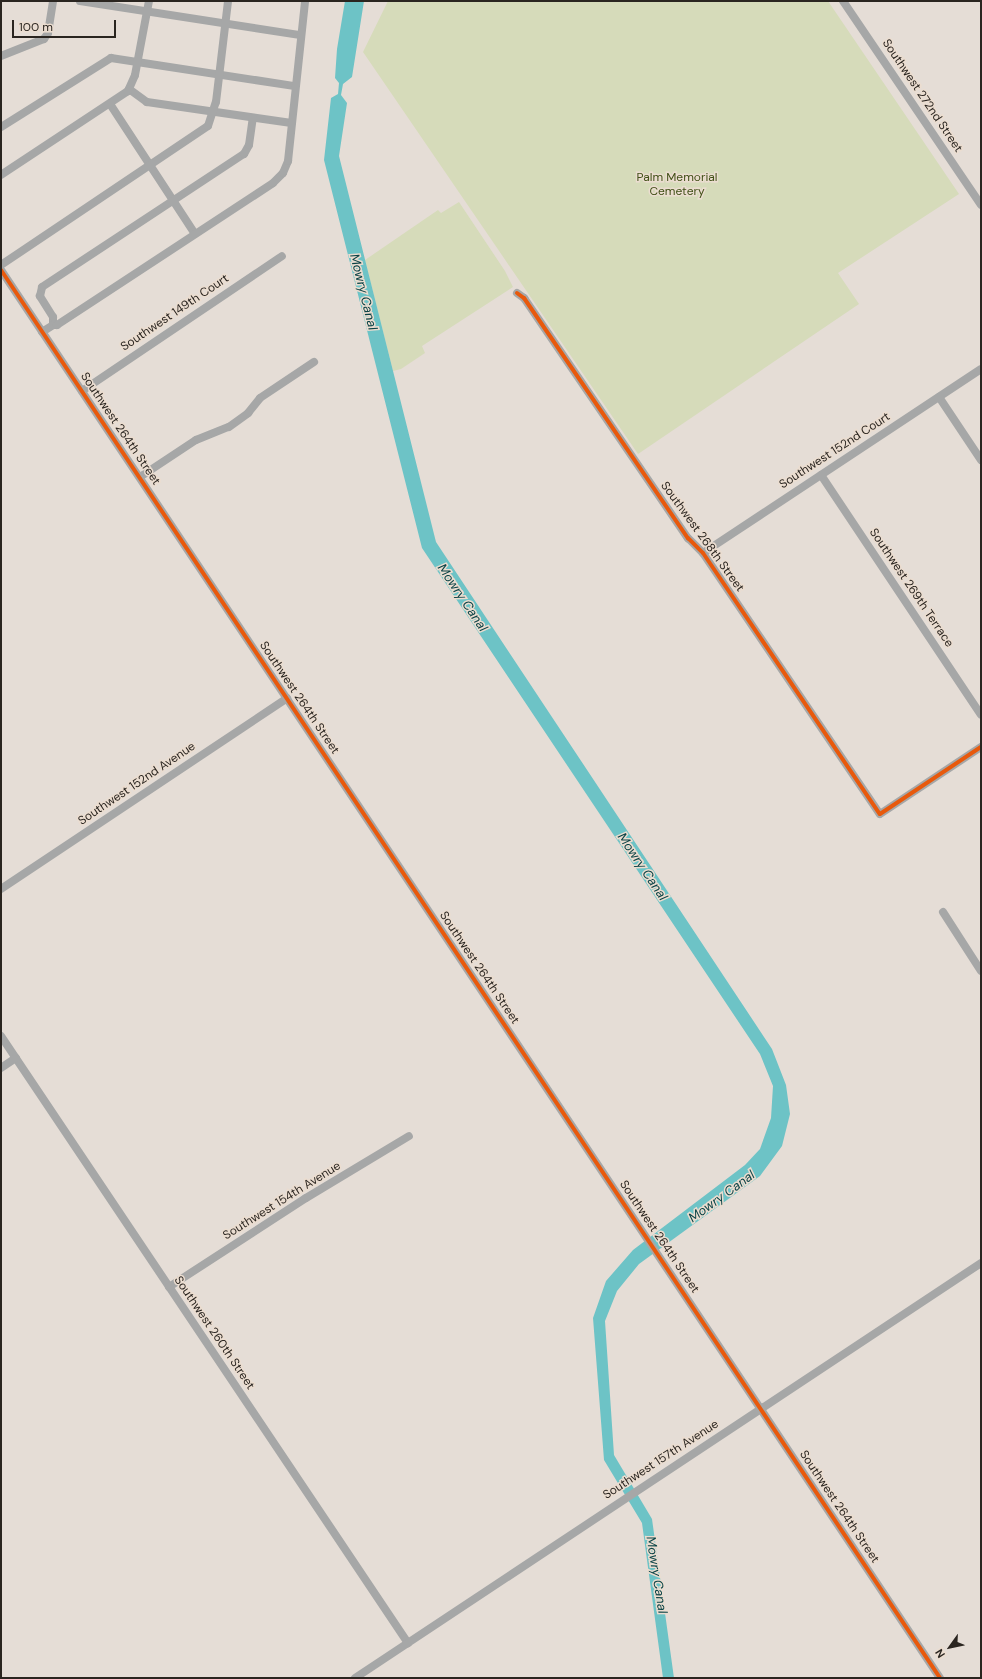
<!DOCTYPE html>
<style>
body{margin:0}
#map{position:relative;width:982px;height:1679px;overflow:hidden;background:#e5ddd6;font-family:"DM Sans",sans-serif}
div>[style]{position:absolute}
.green>*{inset:0;background:#d6dbba}
.water>*{inset:0;background:#6dc3c6}
.minor>*{height:8px;margin:-4px;padding:0 4px;transform-origin:4px;border-radius:4px;background:#a6a7a7}
.cycleway>*{height:4px;margin:-2px;padding:0 2px;transform-origin:2px;border-radius:2px;background:#e8590c}
span{translate:-50% -50%;white-space:nowrap;text-align:center;line-height:1.15;-webkit-text-stroke:3px #ebddd0;paint-order:stroke}
.street-label{font-size:12px;color:#2a2520}
.park-label{font-size:12px;color:#415017}
.water-label{font-size:13px;color:#0a4346;font-style:italic}
.frame{position:absolute;inset:0;border:2px solid #2a2520;pointer-events:none}
.north{position:absolute;left:930px;top:1627px;width:40px;height:40px;-webkit-text-stroke:3px #ebddd0;paint-order:stroke;rotate:237deg;font-size:11px;font-weight:700;line-height:16px;text-align:center;color:#2a2520}
.north::after{content:'';display:block;margin:auto;width:14px;height:18px;background:#2a2520;clip-path:polygon(50% 0,100% 100%,50% 72%,0 100%)}
.scale{position:absolute;left:12px;top:20px;width:104px;height:18px;box-sizing:border-box;border:2px solid #2a2520;border-top:0;padding-left:5px;font-size:12px;line-height:14px;white-space:nowrap;color:#2a2520;-webkit-text-stroke:3px #ebddd0;paint-order:stroke}
</style>
<div id="map">
<div class="green">
<i style="clip-path:polygon(388px 1px,828px 1px,959px 194px,838px 273px,859px 304px,638px 454px,363px 52px)"></i>
<i style="clip-path:polygon(459px 202px,505px 271px,513px 287px,422px 346px,425px 353px,401px 369px,393px 371px,365px 260px,438px 210px,441px 213px)"></i>
</div>
<div class="water">
<i style="clip-path:polygon(345px 1px,364px 1px,352px 77px,343px 84px,341px 95px,347px 103px,339px 156px,436px 542px,772px 1049px,786px 1085px,790px 1114px,782px 1146px,760px 1176px,639px 1264px,617px 1291px,605px 1321px,614px 1455px,652px 1519px,674px 1678px,663px 1678px,642px 1523px,604px 1460px,593px 1318px,606px 1281px,633px 1250px,745px 1165px,760px 1149px,771px 1118px,773px 1086px,760px 1054px,422px 548px,324px 160px,331px 98px,338px 94px,339px 83px,335px 78px,337px 49px)"></i>
</div>
<div class="minor">
<i style="left:80px;top:1px;width:223px;rotate:8.8deg"></i>
<i style="left:843px;top:1px;width:246px;rotate:55.9deg"></i>
<i style="left:1px;top:56px;width:46px;rotate:-21.6deg"></i>
<i style="left:44px;top:39px;width:7px;rotate:-56deg"></i>
<i style="left:48px;top:33px;width:32px;rotate:-81deg"></i>
<i style="left:129px;top:89px;width:22px;rotate:36deg"></i>
<i style="left:147px;top:102px;width:146px;rotate:8.3deg"></i>
<i style="left:110px;top:104px;width:155px;rotate:56.8deg"></i>
<i style="left:1px;top:127px;width:130px;rotate:-32.1deg"></i>
<i style="left:111px;top:58px;width:186px;rotate:8.7deg"></i>
<i style="left:1px;top:175px;width:152px;rotate:-33.5deg"></i>
<i style="left:128px;top:91px;width:17px;rotate:-66deg"></i>
<i style="left:135px;top:75px;width:75px;rotate:-79.3deg"></i>
<i style="left:1px;top:265px;width:249px;rotate:-33.9deg"></i>
<i style="left:208px;top:126px;width:25px;rotate:-72deg"></i>
<i style="left:216px;top:102px;width:102px;rotate:-83.2deg"></i>
<i style="left:1px;top:270px;width:1692px;rotate:56.3deg"></i>
<i style="left:517px;top:293px;width:9px;rotate:36deg"></i>
<i style="left:524px;top:298px;width:291px;rotate:55.7deg"></i>
<i style="left:688px;top:538px;width:21px;rotate:45deg"></i>
<i style="left:703px;top:553px;width:315px;rotate:55.9deg"></i>
<i style="left:880px;top:814px;width:121px;rotate:-33.6deg"></i>
<i style="left:53px;top:325px;width:8px;rotate:-90deg"></i>
<i style="left:53px;top:317px;width:25px;rotate:-122deg"></i>
<i style="left:40px;top:296px;width:9px;rotate:-77deg"></i>
<i style="left:42px;top:287px;width:242px;rotate:-33.4deg"></i>
<i style="left:244px;top:154px;width:10px;rotate:-61deg"></i>
<i style="left:249px;top:145px;width:27px;rotate:-82deg"></i>
<i style="left:42px;top:332px;width:13px;rotate:-32deg"></i>
<i style="left:53px;top:325px;width:4px"></i>
<i style="left:57px;top:325px;width:258px;rotate:-33.3deg"></i>
<i style="left:273px;top:183px;width:14px;rotate:-45deg"></i>
<i style="left:283px;top:173px;width:13px;rotate:-67deg"></i>
<i style="left:288px;top:161px;width:161px;rotate:-83.9deg"></i>
<i style="left:82px;top:391px;width:241px;rotate:-34deg"></i>
<i style="left:939px;top:397px;width:76px;rotate:56.3deg"></i>
<i style="left:821px;top:475px;width:288px;rotate:56.3deg"></i>
<i style="left:140px;top:477px;width:67px;rotate:-33.5deg"></i>
<i style="left:196px;top:440px;width:35px;rotate:-22deg"></i>
<i style="left:229px;top:427px;width:24px;rotate:-36deg"></i>
<i style="left:248px;top:413px;width:19px;rotate:-51deg"></i>
<i style="left:260px;top:398px;width:65px;rotate:-33.7deg"></i>
<i style="left:703px;top:553px;width:333px;rotate:-33.5deg"></i>
<i style="left:1px;top:889px;width:344px;rotate:-33.7deg"></i>
<i style="left:943px;top:912px;width:70px;rotate:57.2deg"></i>
<i style="left:1px;top:1036px;width:731px;rotate:56.16deg"></i>
<i style="left:1px;top:1068px;width:18px;rotate:-34deg"></i>
<i style="left:169px;top:1287px;width:163px;rotate:-33deg"></i>
<i style="left:306px;top:1198px;width:120px;rotate:-31deg"></i>
<i style="left:355px;top:1678px;width:751px;rotate:-33.54deg"></i>
</div>
<div class="cycleway">
<i style="left:1px;top:270px;width:1692px;rotate:56.3deg"></i>
<i style="left:517px;top:293px;width:9px;rotate:36deg"></i>
<i style="left:524px;top:298px;width:291px;rotate:55.7deg"></i>
<i style="left:688px;top:538px;width:21px;rotate:45deg"></i>
<i style="left:703px;top:553px;width:315px;rotate:55.9deg"></i>
<i style="left:880px;top:814px;width:121px;rotate:-33.6deg"></i>
</div>
<div class="street-label">
<span style="left:922px;top:96px;rotate:56deg">Southwest 272nd Street</span>
<span style="left:175px;top:313px;rotate:-34deg">Southwest 149th Court</span>
<span style="left:120px;top:429px;rotate:56deg">Southwest 264th Street</span>
<span style="left:835px;top:451px;rotate:-33deg">Southwest 152nd Court</span>
<span style="left:702px;top:537px;rotate:54deg">Southwest 268th Street</span>
<span style="left:911px;top:588px;rotate:56deg">Southwest 269th Terrace</span>
<span style="left:299px;top:698px;rotate:56deg">Southwest 264th Street</span>
<span style="left:137px;top:784px;rotate:-34deg">Southwest 152nd Avenue</span>
<span style="left:479px;top:968px;rotate:56deg">Southwest 264th Street</span>
<span style="left:282px;top:1201px;rotate:-32deg">Southwest 154th Avenue</span>
<span style="left:659px;top:1237px;rotate:56deg">Southwest 264th Street</span>
<span style="left:214px;top:1333px;rotate:56deg">Southwest 260th Street</span>
<span style="left:661px;top:1460px;rotate:-33deg">Southwest 157th Avenue</span>
<span style="left:839px;top:1507px;rotate:56deg">Southwest 264th Street</span>
</div>
<div class="park-label">
<span style="left:677px;top:185px">Palm Memorial<br>Cemetery</span>
</div>
<div class="water-label">
<span style="left:363px;top:292px;rotate:76deg">Mowry Canal</span>
<span style="left:462px;top:598px;rotate:56deg">Mowry Canal</span>
<span style="left:642px;top:867px;rotate:56deg">Mowry Canal</span>
<span style="left:722px;top:1197px;rotate:-36deg">Mowry Canal</span>
<span style="left:656px;top:1575px;rotate:81deg">Mowry Canal</span>
</div>
<div class="frame"></div>
<div class="north">N</div>
<div class="scale">100 m</div>
</div>
